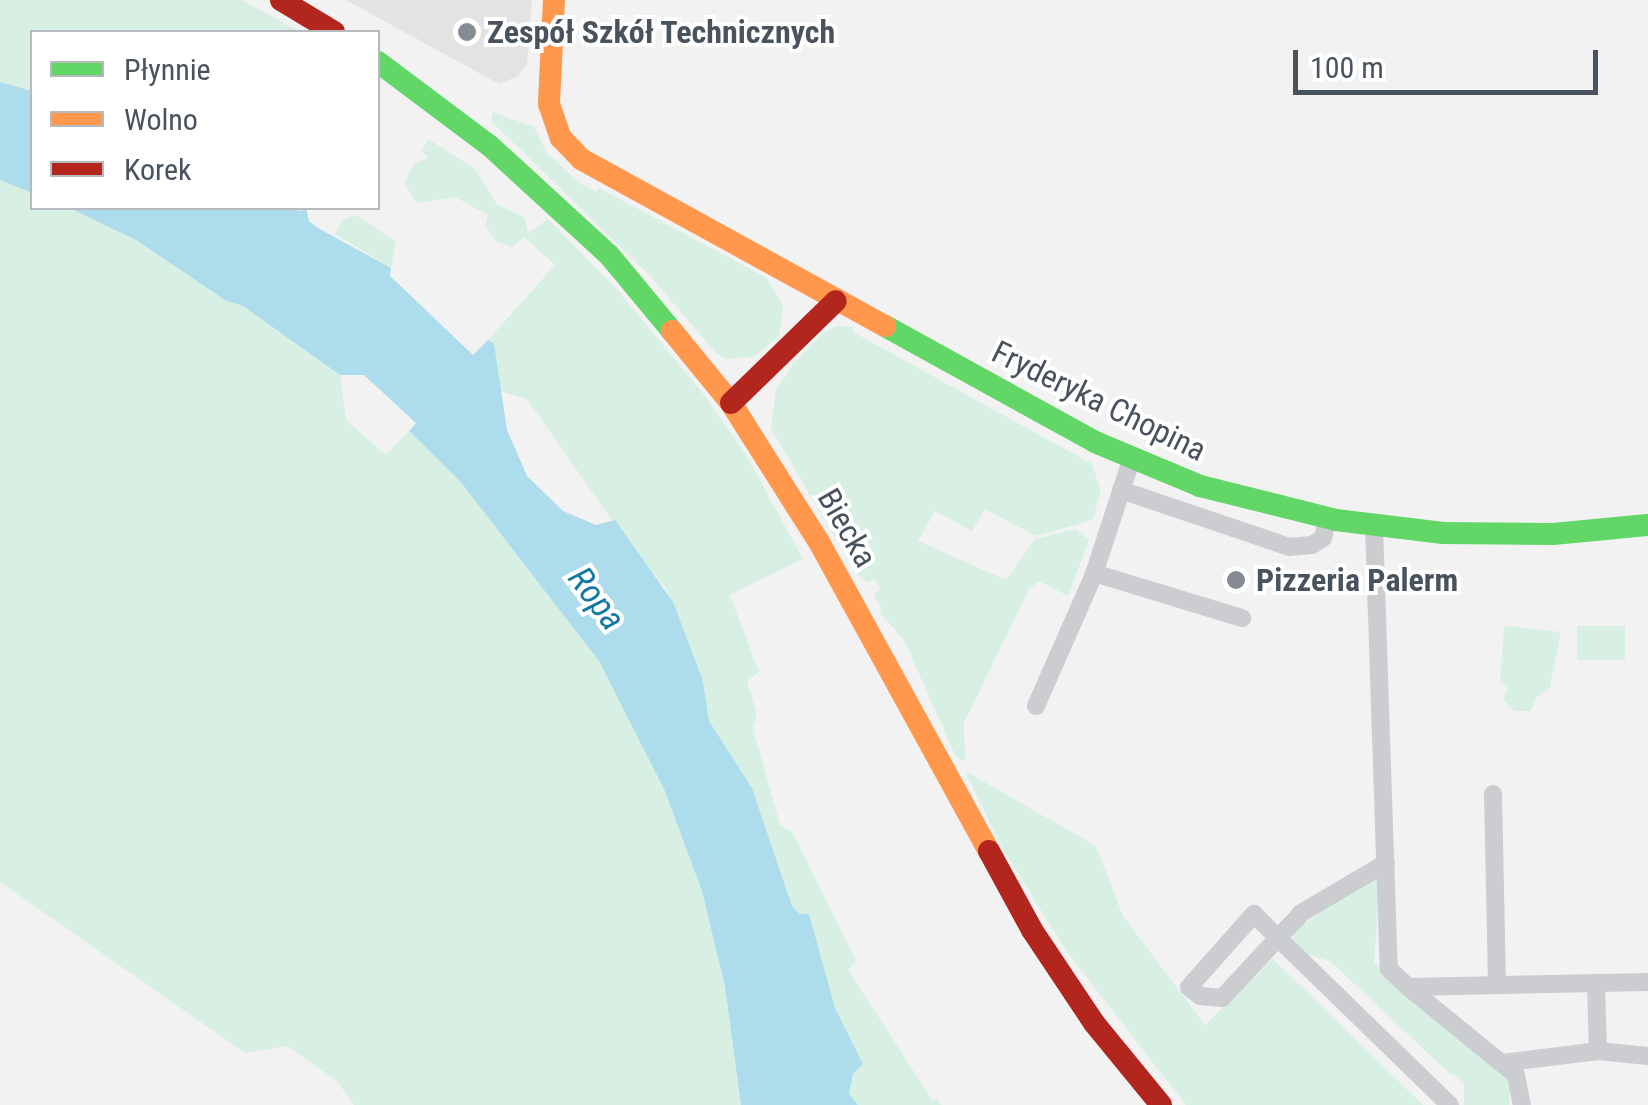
<!DOCTYPE html>
<meta charset="utf-8">
<style>
body{margin:0}
#map{position:relative;width:1648px;height:1105px;overflow:hidden;background:#f2f2f2;font-family:"Roboto Condensed",sans-serif}
div>[style]{position:absolute}
.education>*{inset:0;background:#e4e3e4}
.green>*{inset:0;background:#d7f0e3;transform-origin:0 0}
.water>*{inset:0;background:#addcec}
.street>*{height:18px;margin:-9px;padding:0 9px;transform-origin:9px;border-radius:9px;background:#cbcdd0}
.fast>*{height:22px;margin:-11px;padding:0 11px;transform-origin:11px;border-radius:11px;background:#63d668}
.slow>*{height:22px;margin:-11px;padding:0 11px;transform-origin:11px;border-radius:11px;background:#ff974d}
.jam>*{height:22px;margin:-11px;padding:0 11px;transform-origin:11px;border-radius:11px;background:#b3261e}
.dots>*{width:28px;height:28px;translate:-50% -50%;box-sizing:border-box;border:5px solid #fff;border-radius:50%}
span{translate:-50% -50%;white-space:nowrap;text-align:center;line-height:1.15;-webkit-text-stroke:8px #fff;paint-order:stroke}
.poi-label{font-size:32px;color:#49535e;font-weight:700}
.left{translate:0 -50%;text-align:left}
.street-label{font-size:32px;color:#49535e}
.water-label{font-size:35px;color:#107aa2;font-style:italic}
.legend{position:absolute;left:30px;top:30px;width:350px;height:180px;box-sizing:border-box;background:#fff;border:2px solid #b6babf;margin:0;padding:12px 18px;list-style:none;font-size:30px;color:#49535e}
.legend li{display:flex;align-items:center;gap:20px;height:50px}
.legend b{width:50px;border:2px solid #b6babf}
.scale{position:absolute;left:1293px;top:50px;width:305px;height:45px;box-sizing:border-box;border:5px solid #49535e;border-top:0;padding-left:12px;font-size:30px;line-height:35px;white-space:nowrap;color:#49535e;-webkit-text-stroke:8px #fff;paint-order:stroke}
</style>
<div id="map">
<div class="education">
<i style="clip-path:polygon(346px 0,532px 0,527px 63px,518px 76px,499px 84px)"></i>
</div>
<div class="green">
<i style="clip-path:polygon(0 0,242px 0,301px 32px,32px 32px,32px 91px,0 82px)"></i>
<i style="clip-path:polygon(493px 112px,534px 127px,547px 153px,579px 182px,596px 192px,599px 188px,767px 278px,783px 306px,779px 336px,755px 356px,726px 359px,715px 352px,650px 276px,491px 121px)"></i>
<i style="clip-path:polygon(428px 139px,475px 169px,498px 205px,524px 217px,528px 233px,548px 219px,616px 288px,704px 395px,745px 453px,803px 559px,730px 595px,759px 672px,747px 681px,757px 715px,753px 728px,780px 825px,793px 833px,856px 961px,848px 970px,933px 1101px,937px 1099px,941px 1105px,858px 1105px,849px 1094px,853px 1074px,863px 1064px,835px 1008px,800px 914px,792px 906px,752px 788px,709px 721px,703px 681px,665px 587px,632px 549px,527px 399px,499px 391px,494px 345px,488px 340px,555px 265px,524px 237px,512px 247px,497px 242px,485px 226px,488px 215px,455px 197px,416px 203px,404px 182px,414px 164px,428px 158px,422px 151px)"></i>
<i style="clip-path:polygon(0 180px,32px 192px,32px 208px,69px 208px,136px 240px,225px 300px,243px 306px,340px 375px,346px 420px,386px 455px,409px 431px,460px 481px,558px 602px,602px 666px,664px 789px,702px 891px,725px 988px,741px 1105px,354px 1105px,337px 1081px,287px 1046px,245px 1053px,0 882px)"></i>
<i style="clip-path:polygon(355px 214px,396px 242px,391px 268px,335px 234px,342px 221px)"></i>
<i style="clip-path:polygon(837px 326px,853px 327px,853px 332px,1092px 464px,1101px 491px,1093px 520px,1036px 536px,985px 509px,972px 531px,935px 511px,918px 541px,1006px 580px,1035px 539px,1076px 529px,1089px 540px,1068px 596px,1039px 581px,1029px 589px,964px 723px,965px 761px,956px 757px,904px 640px,880px 613px,881px 605px,874px 597px,880px 587px,874px 579px,867px 582px,856px 573px,771px 429px,776px 390px,793px 364px,824px 332px)"></i>
<i style="clip-path:polygon(1504px 626px,1561px 632px,1550px 687px,1536px 698px,1531px 711px,1515px 711px,1503px 700px,1508px 687px,1500px 682px)"></i>
<i style="left:1625px;top:626px;width:34px;height:48px;rotate:90deg"></i>
<i style="clip-path:polygon(965px 771px,1096px 846px,1123px 916px,1205px 1025px,1273px 959px,1423px 1105px,1186px 1105px,1067px 952px,1001px 846px)"></i>
<i style="clip-path:polygon(1380px 879px,1374px 962px,1511px 1076px,1509px 1105px,1464px 1105px,1464px 1083px,1456px 1075px,1450px 1074px,1330px 961px,1304px 954px,1293px 943px,1294px 931px,1365px 880px)"></i>
</div>
<div class="water">
<i style="clip-path:polygon(0 82px,32px 91px,32px 193px,0 180px)"></i>
<i style="clip-path:polygon(69px 208px,288px 208px,302px 211px,306px 208px,309px 221px,318px 228px,391px 268px,390px 276px,473px 355px,488px 340px,494px 344px,507px 430px,527px 476px,563px 511px,596px 525px,615px 520px,673px 602px,703px 681px,709px 721px,752px 788px,792px 906px,800px 914px,809px 914px,835px 1008px,863px 1064px,853px 1074px,849px 1094px,858px 1105px,741px 1105px,725px 987px,702px 891px,664px 789px,599px 661px,460px 481px,409px 431px,416px 423px,364px 375px,340px 375px,243px 306px,225px 300px,136px 240px)"></i>
</div>
<div class="street">
<i style="left:1121px;top:490px;width:177px;rotate:18.7deg"></i>
<i style="left:1289px;top:547px;width:23px;rotate:-5deg"></i>
<i style="left:1312px;top:545px;width:13px;rotate:-32deg"></i>
<i style="left:1323px;top:538px;width:19px;rotate:-78deg"></i>
<i style="left:1374px;top:525px;width:444px;rotate:88.1deg"></i>
<i style="left:1389px;top:969px;width:26px;rotate:43deg"></i>
<i style="left:1408px;top:987px;width:240px;rotate:-1.2deg"></i>
<i style="left:1094px;top:573px;width:155px;rotate:16.9deg"></i>
<i style="left:1036px;top:706px;width:141px;rotate:-66.2deg"></i>
<i style="left:1093px;top:577px;width:125px;rotate:-71.9deg"></i>
<i style="left:1493px;top:794px;width:191px;rotate:88.8deg"></i>
<i style="left:1386px;top:863px;width:99px;rotate:149.5deg"></i>
<i style="left:1301px;top:913px;width:5px;rotate:127deg"></i>
<i style="left:1298px;top:917px;width:29px;rotate:134deg"></i>
<i style="left:1278px;top:938px;width:82px;rotate:133deg"></i>
<i style="left:1222px;top:998px;width:22px;rotate:-175deg"></i>
<i style="left:1200px;top:996px;width:14px;rotate:-141deg"></i>
<i style="left:1189px;top:987px;width:98px;rotate:-48.3deg"></i>
<i style="left:1254px;top:914px;width:34px;rotate:45deg"></i>
<i style="left:1278px;top:938px;width:240px;rotate:44.2deg"></i>
<i style="left:1408px;top:987px;width:139px;rotate:39.2deg"></i>
<i style="left:1516px;top:1075px;width:31px;rotate:79deg"></i>
<i style="left:1598px;top:1051px;width:50px;rotate:5.7deg"></i>
<i style="left:1502px;top:1063px;width:97px;rotate:-7.1deg"></i>
<i style="left:1598px;top:1051px;width:68px;rotate:-91.7deg"></i>
</div>
<div class="fast">
<i style="left:378px;top:62px;width:140px;rotate:36.9deg"></i>
<i style="left:490px;top:146px;width:161px;rotate:42.5deg"></i>
<i style="left:609px;top:255px;width:99px;rotate:50.3deg"></i>
<i style="left:885px;top:326px;width:240px;rotate:28.9deg"></i>
<i style="left:1095px;top:442px;width:114px;rotate:22.7deg"></i>
<i style="left:1200px;top:486px;width:140px;rotate:14deg"></i>
<i style="left:1336px;top:520px;width:108px;rotate:6.9deg"></i>
<i style="left:1443px;top:533px;width:110px;rotate:0.5deg"></i>
<i style="left:1553px;top:534px;width:95px;rotate:-5.4deg"></i>
</div>
<div class="slow">
<i style="left:554px;top:0;width:104px;rotate:92.8deg"></i>
<i style="left:549px;top:104px;width:36px;rotate:71deg"></i>
<i style="left:561px;top:138px;width:29px;rotate:46deg"></i>
<i style="left:581px;top:159px;width:347px;rotate:28.8deg"></i>
<i style="left:672px;top:331px;width:93px;rotate:50.7deg"></i>
<i style="left:731px;top:403px;width:165px;rotate:57.7deg"></i>
<i style="left:819px;top:542px;width:353px;rotate:61.2deg"></i>
</div>
<div class="jam">
<i style="left:281px;top:0;width:62px;rotate:31.1deg"></i>
<i style="left:731px;top:403px;width:146px;rotate:-44.2deg"></i>
<i style="left:989px;top:851px;width:90px;rotate:61.4deg"></i>
<i style="left:1032px;top:930px;width:112px;rotate:56.3deg"></i>
<i style="left:1094px;top:1023px;width:106px;rotate:50.7deg"></i>
</div>
<div class="dots">
<i style="left:467px;top:32px;background:#848b92"></i>
<i style="left:1236px;top:580px;background:#848b92"></i>
</div>
<div class="poi-label">
<span class="left" style="left:487px;top:32px">Zespół Szkół Technicznych</span>
<span class="left" style="left:1256px;top:580px">Pizzeria Palerm</span>
</div>
<div class="street-label">
<span style="left:1099px;top:401px;rotate:26deg">Fryderyka Chopina</span>
<span style="left:847px;top:528px;rotate:60deg">Biecka</span>
</div>
<div class="water-label">
<span style="left:596px;top:599px;rotate:53deg">Ropa</span>
</div>
<ul class="legend">
<li><b style="height:12px;background:#63d668"></b>Płynnie</li>
<li><b style="height:12px;background:#ff974d"></b>Wolno</li>
<li><b style="height:12px;background:#b3261e"></b>Korek</li>
</ul>
<div class="scale">100 m</div>
</div>
